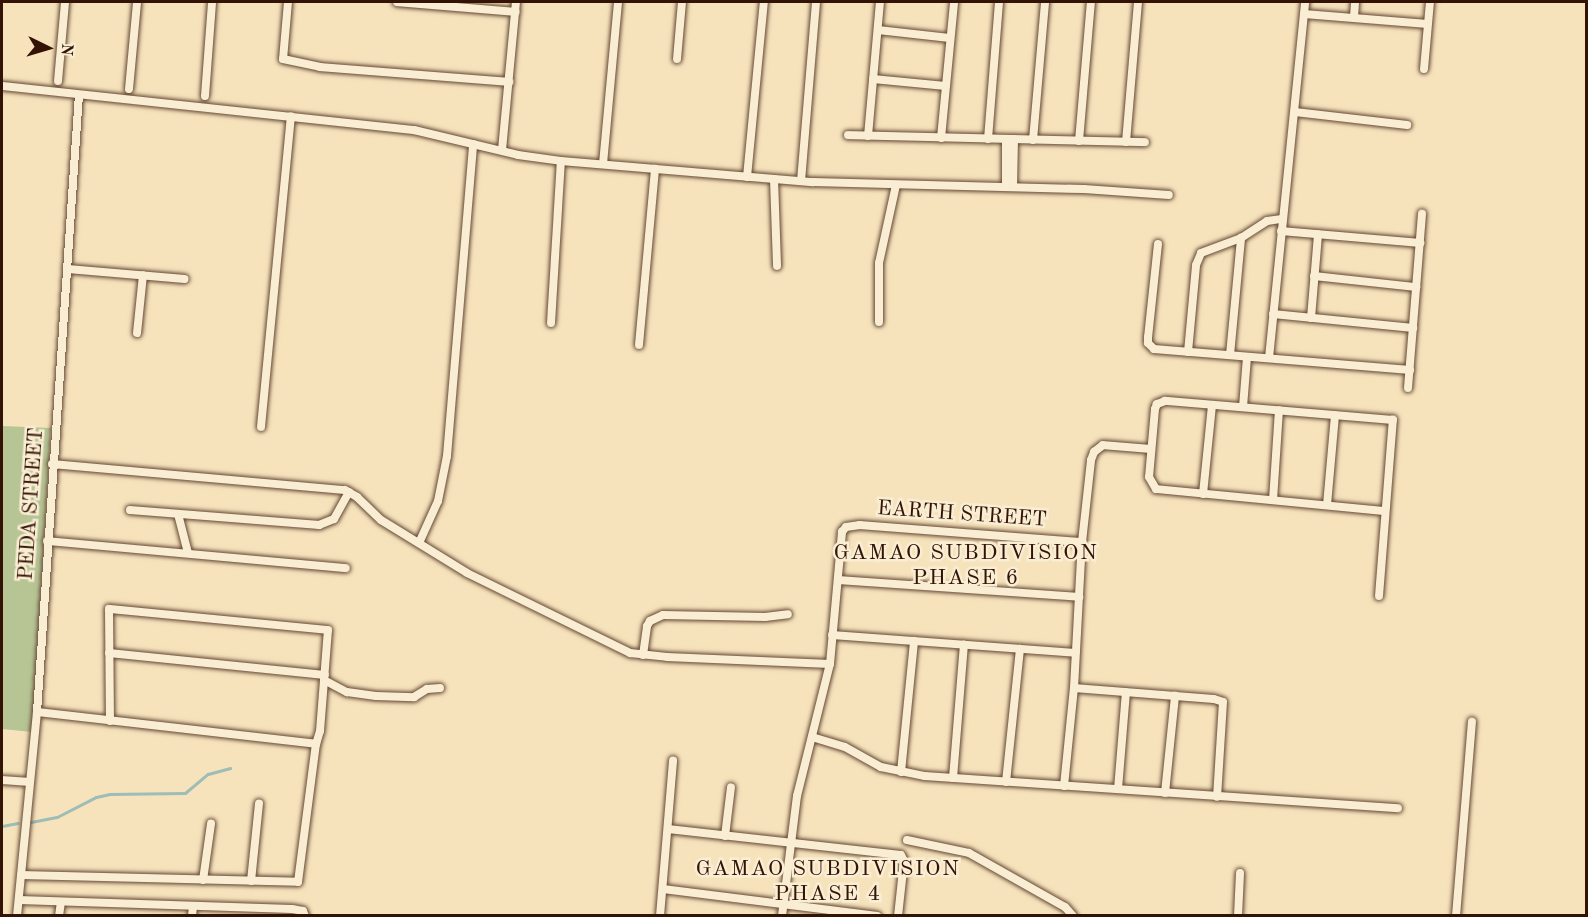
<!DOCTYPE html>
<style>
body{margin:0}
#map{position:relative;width:1588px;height:917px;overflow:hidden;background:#f6e3bc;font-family:"Old Standard TT",serif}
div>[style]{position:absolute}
.green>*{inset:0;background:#b7c595}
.stream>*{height:3px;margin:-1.5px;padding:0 1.5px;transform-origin:1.5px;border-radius:1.5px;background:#9ebdb7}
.roads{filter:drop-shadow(0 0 2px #644733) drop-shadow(0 0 2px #644733)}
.street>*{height:8px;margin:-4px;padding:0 4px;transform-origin:4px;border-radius:4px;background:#f9edd3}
span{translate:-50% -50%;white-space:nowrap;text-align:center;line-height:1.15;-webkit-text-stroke:5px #f9edd3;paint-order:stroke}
.street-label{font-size:21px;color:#331305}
.neighbourhood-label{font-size:22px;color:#331305;letter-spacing:1.5px}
.frame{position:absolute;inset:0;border:3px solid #331305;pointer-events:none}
.north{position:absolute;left:18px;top:18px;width:60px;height:60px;-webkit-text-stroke:4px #f9edd3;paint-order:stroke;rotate:95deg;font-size:16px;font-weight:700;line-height:24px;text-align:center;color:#331305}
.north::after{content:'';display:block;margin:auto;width:21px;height:27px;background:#331305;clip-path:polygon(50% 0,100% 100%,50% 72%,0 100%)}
</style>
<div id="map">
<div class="green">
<i style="clip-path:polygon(2px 426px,51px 428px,32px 732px,2px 729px)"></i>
</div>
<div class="stream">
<i style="left:31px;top:822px;width:26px;rotate:-11deg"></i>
<i style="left:57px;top:817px;width:44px;rotate:-27.1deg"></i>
<i style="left:96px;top:797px;width:14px;rotate:-12deg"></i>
<i style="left:110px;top:794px;width:75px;rotate:-0.8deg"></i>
<i style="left:185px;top:793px;width:30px;rotate:-40deg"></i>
<i style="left:208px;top:774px;width:23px;rotate:-15deg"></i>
<i style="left:2px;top:826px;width:16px;rotate:-11deg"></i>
</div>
<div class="roads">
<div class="street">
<i style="left:288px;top:2px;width:57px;rotate:95deg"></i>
<i style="left:283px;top:59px;width:38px;rotate:12deg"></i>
<i style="left:320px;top:67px;width:190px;rotate:4.5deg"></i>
<i style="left:397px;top:2px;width:119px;rotate:4.8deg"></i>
<i style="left:1304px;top:14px;width:124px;rotate:4.6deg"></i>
<i style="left:1354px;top:17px;width:15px;rotate:-86deg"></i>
<i style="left:878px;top:30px;width:72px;rotate:6.3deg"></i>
<i style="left:677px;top:59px;width:57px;rotate:-85deg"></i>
<i style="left:1424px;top:69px;width:67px;rotate:-84.9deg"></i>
<i style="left:873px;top:79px;width:73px;rotate:5.5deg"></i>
<i style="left:58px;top:81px;width:79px;rotate:-84.9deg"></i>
<i style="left:2px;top:86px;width:414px;rotate:6.1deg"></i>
<i style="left:414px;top:130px;width:107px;rotate:13.5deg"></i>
<i style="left:518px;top:155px;width:43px;rotate:7.9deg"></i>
<i style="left:561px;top:161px;width:253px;rotate:4.8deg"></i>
<i style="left:813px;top:182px;width:271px;rotate:1.5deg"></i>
<i style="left:1084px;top:189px;width:85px;rotate:4deg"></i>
<i style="left:129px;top:89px;width:87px;rotate:-84.7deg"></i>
<i style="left:205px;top:96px;width:94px;rotate:-85.7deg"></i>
<i style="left:1295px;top:112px;width:113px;rotate:6.6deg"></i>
<i style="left:848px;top:135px;width:297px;rotate:1.4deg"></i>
<i style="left:868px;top:136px;width:135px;rotate:-84.9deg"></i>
<i style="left:941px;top:138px;width:137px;rotate:-84.5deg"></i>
<i style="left:988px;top:139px;width:137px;rotate:-85.4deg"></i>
<i style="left:1033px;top:140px;width:139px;rotate:-85deg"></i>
<i style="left:1079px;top:141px;width:140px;rotate:-85.1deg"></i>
<i style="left:1126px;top:142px;width:141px;rotate:-85.1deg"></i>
<i style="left:502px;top:150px;width:149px;rotate:-84.6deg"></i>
<i style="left:603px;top:164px;width:163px;rotate:-84.7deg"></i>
<i style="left:747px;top:177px;width:176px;rotate:-84.5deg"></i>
<i style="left:774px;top:179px;width:87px;rotate:88deg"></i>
<i style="left:801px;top:181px;width:180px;rotate:-85.2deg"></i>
<i style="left:1006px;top:186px;width:47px;rotate:-90deg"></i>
<i style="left:1013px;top:187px;width:48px;rotate:-88.8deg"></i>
<i style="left:1281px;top:231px;width:140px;rotate:4.9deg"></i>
<i style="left:1158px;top:244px;width:94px;rotate:96.1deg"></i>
<i style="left:1148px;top:337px;width:6px;rotate:90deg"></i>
<i style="left:1148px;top:343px;width:8px;rotate:45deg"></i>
<i style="left:1154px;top:349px;width:257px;rotate:4.7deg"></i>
<i style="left:68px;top:269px;width:117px;rotate:4.9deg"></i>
<i style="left:1314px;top:276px;width:103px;rotate:6.2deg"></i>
<i style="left:1273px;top:314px;width:141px;rotate:5.7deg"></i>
<i style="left:1311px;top:318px;width:84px;rotate:-85.2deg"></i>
<i style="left:879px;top:322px;width:59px;rotate:-90deg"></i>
<i style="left:879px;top:263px;width:80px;rotate:-77.7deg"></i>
<i style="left:551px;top:323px;width:162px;rotate:-86.5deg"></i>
<i style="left:137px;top:333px;width:58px;rotate:-84.1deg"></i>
<i style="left:639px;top:345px;width:177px;rotate:-84.8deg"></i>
<i style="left:1188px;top:352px;width:87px;rotate:-84.7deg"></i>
<i style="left:1196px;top:265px;width:13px;rotate:-67deg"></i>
<i style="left:1201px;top:253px;width:43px;rotate:-20.6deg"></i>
<i style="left:1241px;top:238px;width:31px;rotate:-33deg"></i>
<i style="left:1267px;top:221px;width:15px;rotate:-8deg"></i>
<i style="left:1230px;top:355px;width:118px;rotate:-84.6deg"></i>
<i style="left:1269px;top:358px;width:358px;rotate:-84.2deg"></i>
<i style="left:1408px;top:388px;width:175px;rotate:-85.4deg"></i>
<i style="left:1243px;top:407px;width:50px;rotate:-85.4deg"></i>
<i style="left:261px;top:427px;width:312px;rotate:-84.5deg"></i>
<i style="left:52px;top:464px;width:294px;rotate:5.1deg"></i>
<i style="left:345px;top:490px;width:14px;rotate:30deg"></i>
<i style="left:357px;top:497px;width:33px;rotate:44deg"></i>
<i style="left:381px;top:520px;width:101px;rotate:31.6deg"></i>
<i style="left:467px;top:573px;width:182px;rotate:26.1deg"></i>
<i style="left:630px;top:653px;width:37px;rotate:6deg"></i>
<i style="left:667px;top:657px;width:163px;rotate:2.5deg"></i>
<i style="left:1203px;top:494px;width:89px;rotate:-84.2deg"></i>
<i style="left:1273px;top:500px;width:90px;rotate:-86.2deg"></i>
<i style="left:1327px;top:505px;width:90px;rotate:-84.9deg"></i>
<i style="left:130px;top:510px;width:190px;rotate:4.5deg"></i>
<i style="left:319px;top:525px;width:16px;rotate:-22deg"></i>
<i style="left:334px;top:519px;width:31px;rotate:-61deg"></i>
<i style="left:178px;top:514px;width:40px;rotate:75.6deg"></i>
<i style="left:47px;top:541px;width:300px;rotate:5.2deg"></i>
<i style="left:419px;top:543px;width:46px;rotate:-65.7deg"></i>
<i style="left:438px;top:501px;width:46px;rotate:-78.7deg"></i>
<i style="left:447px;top:456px;width:313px;rotate:-85.2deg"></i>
<i style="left:838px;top:580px;width:242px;rotate:4deg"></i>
<i style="left:1379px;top:596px;width:177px;rotate:-85.5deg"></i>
<i style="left:1393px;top:420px;width:229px;rotate:-175.2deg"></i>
<i style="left:1165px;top:401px;width:9px;rotate:159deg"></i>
<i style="left:1157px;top:404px;width:5px;rotate:112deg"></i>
<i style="left:1155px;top:409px;width:68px;rotate:95deg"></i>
<i style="left:1149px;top:477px;width:14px;rotate:60deg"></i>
<i style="left:1156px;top:489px;width:230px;rotate:5.5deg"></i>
<i style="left:832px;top:635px;width:244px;rotate:4.2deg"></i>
<i style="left:109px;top:653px;width:217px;rotate:5.8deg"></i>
<i style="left:643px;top:655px;width:29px;rotate:-82deg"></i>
<i style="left:647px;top:626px;width:6px;rotate:-59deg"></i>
<i style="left:650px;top:621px;width:14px;rotate:-25deg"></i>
<i style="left:663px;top:615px;width:102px;rotate:1.1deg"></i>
<i style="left:765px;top:617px;width:23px;rotate:-7deg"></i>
<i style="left:324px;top:680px;width:26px;rotate:28deg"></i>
<i style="left:347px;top:692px;width:29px;rotate:8deg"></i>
<i style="left:376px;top:696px;width:38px;rotate:2deg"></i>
<i style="left:414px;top:697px;width:15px;rotate:-32deg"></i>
<i style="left:427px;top:689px;width:13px;rotate:-4deg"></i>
<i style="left:1074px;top:688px;width:140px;rotate:4.5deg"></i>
<i style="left:1214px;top:699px;width:9px;rotate:18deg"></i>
<i style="left:1223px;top:702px;width:95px;rotate:93.6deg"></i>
<i style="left:37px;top:712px;width:281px;rotate:6.5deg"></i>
<i style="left:812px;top:737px;width:34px;rotate:17deg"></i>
<i style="left:845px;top:747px;width:41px;rotate:29.1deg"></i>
<i style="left:881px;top:767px;width:45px;rotate:11.6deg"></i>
<i style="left:925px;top:776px;width:474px;rotate:3.9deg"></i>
<i style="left:901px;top:772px;width:132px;rotate:-84.3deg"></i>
<i style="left:953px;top:778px;width:134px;rotate:-85.3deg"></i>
<i style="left:2px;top:780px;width:28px;rotate:4deg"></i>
<i style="left:1006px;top:782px;width:134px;rotate:-84deg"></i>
<i style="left:1064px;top:786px;width:99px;rotate:-84.2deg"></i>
<i style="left:1074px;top:688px;width:146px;rotate:-86.9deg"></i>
<i style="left:1082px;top:542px;width:82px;rotate:-83.7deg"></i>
<i style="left:1091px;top:460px;width:9px;rotate:-69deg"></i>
<i style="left:1094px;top:452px;width:11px;rotate:-38deg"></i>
<i style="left:1103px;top:445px;width:47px;rotate:4.9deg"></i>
<i style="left:1118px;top:789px;width:97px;rotate:-85.3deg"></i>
<i style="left:1165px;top:793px;width:98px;rotate:-84.1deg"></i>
<i style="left:668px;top:829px;width:234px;rotate:6.4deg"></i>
<i style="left:901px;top:855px;width:7px;rotate:63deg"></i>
<i style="left:904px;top:861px;width:55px;rotate:96.2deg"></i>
<i style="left:725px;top:836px;width:49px;rotate:-83deg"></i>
<i style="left:907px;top:840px;width:63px;rotate:11.8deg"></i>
<i style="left:969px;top:853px;width:110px;rotate:29.4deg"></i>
<i style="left:1065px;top:907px;width:12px;rotate:48deg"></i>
<i style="left:21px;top:875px;width:277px;rotate:1.4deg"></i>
<i style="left:298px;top:882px;width:139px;rotate:-82.6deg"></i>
<i style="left:316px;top:744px;width:14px;rotate:-73deg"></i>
<i style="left:320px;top:731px;width:101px;rotate:-85.5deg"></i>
<i style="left:328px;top:630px;width:220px;rotate:-174.5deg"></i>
<i style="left:109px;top:609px;width:112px;rotate:89.5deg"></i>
<i style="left:203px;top:880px;width:57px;rotate:-81.9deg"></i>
<i style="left:251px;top:881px;width:78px;rotate:-84.1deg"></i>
<i style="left:663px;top:889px;width:216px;rotate:7.2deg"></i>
<i style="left:19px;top:900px;width:273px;rotate:1.9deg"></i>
<i style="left:292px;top:909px;width:11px;rotate:10deg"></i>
<i style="left:303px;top:911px;width:5px;rotate:68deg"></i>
<i style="left:17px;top:916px;width:205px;rotate:-84.4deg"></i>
<i style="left:37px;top:712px;width:618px;rotate:-86.11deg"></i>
<i style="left:59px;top:916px;width:14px;rotate:-82deg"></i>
<i style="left:192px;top:916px;width:10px;rotate:-84deg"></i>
<i style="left:660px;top:916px;width:156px;rotate:-85.2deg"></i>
<i style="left:782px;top:916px;width:121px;rotate:-82.9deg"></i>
<i style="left:797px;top:796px;width:136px;rotate:-76deg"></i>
<i style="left:830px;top:664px;width:133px;rotate:-84.8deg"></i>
<i style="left:842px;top:532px;width:6px;rotate:-51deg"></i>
<i style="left:846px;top:527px;width:14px;rotate:-8deg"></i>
<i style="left:860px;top:525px;width:223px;rotate:4.4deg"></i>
<i style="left:1238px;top:916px;width:43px;rotate:-87.3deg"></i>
<i style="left:1456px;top:916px;width:195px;rotate:-85.3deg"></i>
</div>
</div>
<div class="street-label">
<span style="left:32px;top:504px;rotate:-86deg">PEDA STREET</span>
<span style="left:962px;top:515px;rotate:4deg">EARTH STREET</span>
</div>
<div class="neighbourhood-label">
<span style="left:966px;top:566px">GAMAO SUBDIVISION<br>PHASE 6</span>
<span style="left:828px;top:882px">GAMAO SUBDIVISION<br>PHASE 4</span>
</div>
<div class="frame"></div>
<div class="north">N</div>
</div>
